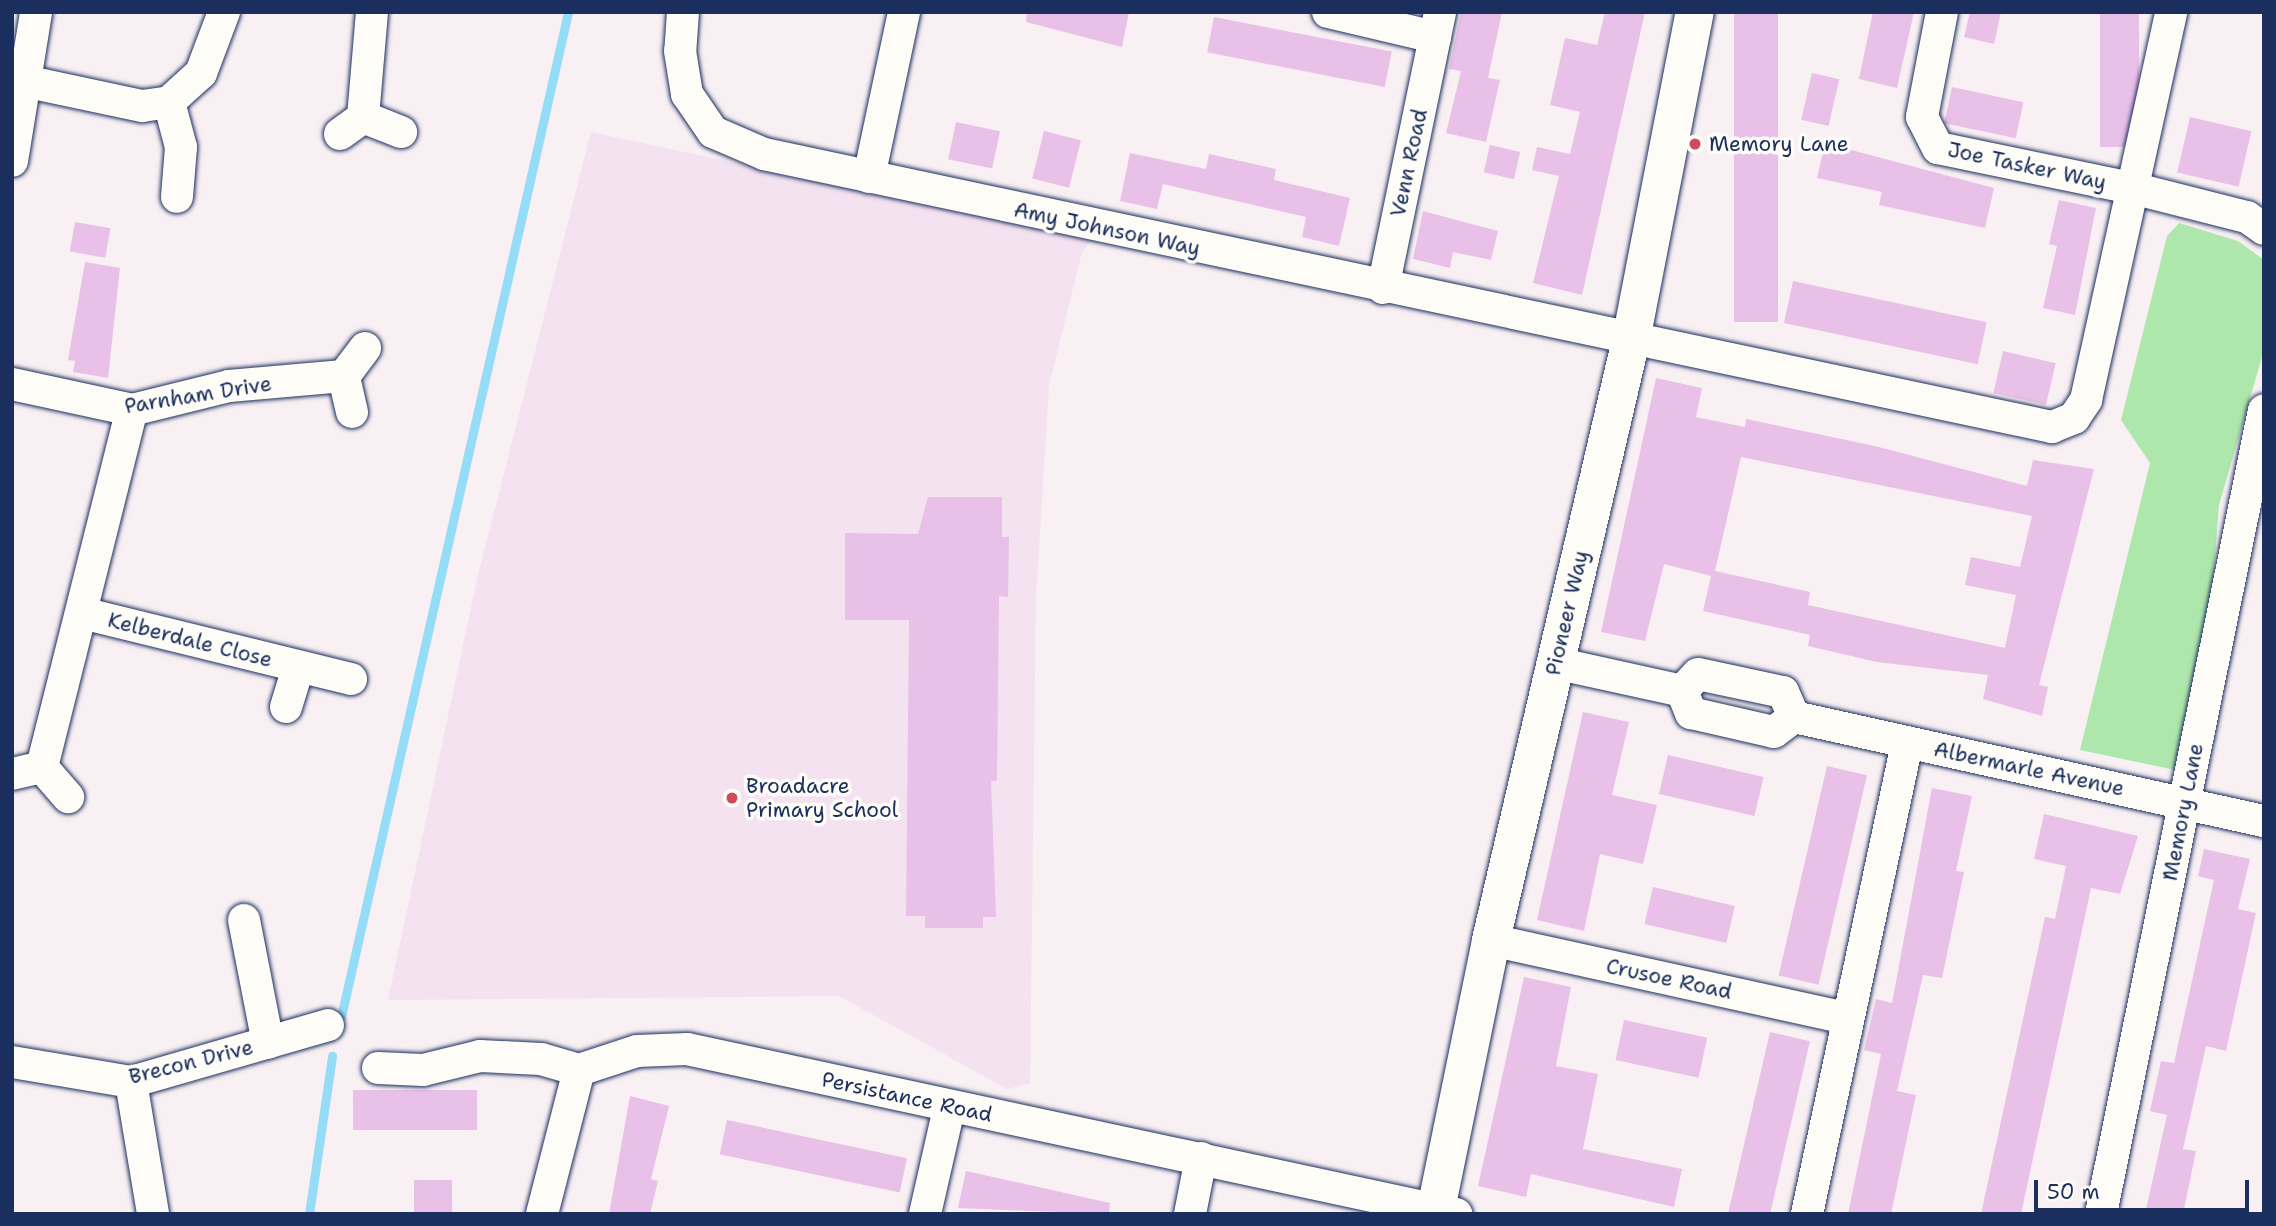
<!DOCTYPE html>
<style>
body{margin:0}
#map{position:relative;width:2276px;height:1226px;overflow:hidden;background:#f9f0f4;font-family:"Shantell Sans",sans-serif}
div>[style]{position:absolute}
.built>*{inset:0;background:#f4e2f0}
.green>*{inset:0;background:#aee7ac}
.stream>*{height:9px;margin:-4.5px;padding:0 4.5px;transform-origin:4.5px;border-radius:4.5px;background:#95dcf6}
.building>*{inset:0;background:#e9c0e7;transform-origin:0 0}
.roads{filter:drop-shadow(0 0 2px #1b2f5e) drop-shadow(0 0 2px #1b2f5e)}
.minor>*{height:32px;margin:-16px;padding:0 16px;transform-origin:16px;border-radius:16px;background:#fdfcf7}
.tertiary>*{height:38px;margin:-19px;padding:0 19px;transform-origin:19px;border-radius:19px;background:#fdfcf7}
.dots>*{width:19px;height:19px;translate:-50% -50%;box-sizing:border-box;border:4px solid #fdfcf7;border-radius:50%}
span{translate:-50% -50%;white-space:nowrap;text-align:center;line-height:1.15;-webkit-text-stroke:7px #fdfcf7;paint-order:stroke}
.poi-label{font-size:21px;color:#1b2f5e}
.left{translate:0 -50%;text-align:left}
.street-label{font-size:21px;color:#1b2f5e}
.frame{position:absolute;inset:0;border:14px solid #1b2f5e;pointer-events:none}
.scale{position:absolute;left:2034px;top:1180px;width:215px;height:32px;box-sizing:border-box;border:4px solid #1b2f5e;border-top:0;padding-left:9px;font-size:21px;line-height:24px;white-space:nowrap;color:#1b2f5e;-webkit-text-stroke:5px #fdfcf7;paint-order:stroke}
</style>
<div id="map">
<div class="built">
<i style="clip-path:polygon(591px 132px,1092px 239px,1082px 252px,1049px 386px,1036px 599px,1030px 1083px,1007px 1089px,839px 996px,388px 1000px,477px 579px)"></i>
</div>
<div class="green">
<i style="clip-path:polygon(2179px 223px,2238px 241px,2264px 260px,2264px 350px,2219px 505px,2212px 594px,2180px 771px,2080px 750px,2150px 463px,2121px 420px,2167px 236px)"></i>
</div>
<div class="stream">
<i style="left:341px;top:1017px;width:1030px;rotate:-77.27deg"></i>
<i style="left:309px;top:1214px;width:160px;rotate:-81.7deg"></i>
</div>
<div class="building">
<i style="clip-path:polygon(1027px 12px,1129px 12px,1122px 47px,1026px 22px)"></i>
<i style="clip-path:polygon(1461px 12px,1502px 12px,1488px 78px,1500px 80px,1486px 142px,1446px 133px,1461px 71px,1449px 69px)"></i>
<i style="clip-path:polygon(1605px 12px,1645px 12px,1582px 295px,1533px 283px,1559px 176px,1532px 170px,1537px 147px,1570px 154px,1580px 112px,1550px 105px,1565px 38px,1597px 45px)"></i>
<i style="left:1734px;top:12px;width:44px;height:310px"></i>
<i style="clip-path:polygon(1873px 12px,1914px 12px,1897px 88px,1859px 79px)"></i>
<i style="clip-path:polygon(1970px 12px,2001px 12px,1994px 44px,1964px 37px)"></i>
<i style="left:2100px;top:12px;width:39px;height:135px"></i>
<i style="left:1214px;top:17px;width:181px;height:36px;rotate:11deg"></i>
<i style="left:1812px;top:73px;width:28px;height:48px;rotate:13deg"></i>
<i style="left:1952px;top:87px;width:73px;height:37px;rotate:12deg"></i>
<i style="left:2190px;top:117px;width:63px;height:57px;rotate:13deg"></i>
<i style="left:956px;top:122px;width:45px;height:38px;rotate:12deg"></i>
<i style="left:1044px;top:131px;width:38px;height:49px;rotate:14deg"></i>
<i style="clip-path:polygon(1825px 143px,1994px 188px,1985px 228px,1879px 205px,1882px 192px,1817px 178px)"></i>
<i style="left:1490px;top:145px;width:31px;height:28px;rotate:13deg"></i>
<i style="clip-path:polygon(1130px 153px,1206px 169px,1209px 154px,1276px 169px,1274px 180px,1350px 198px,1339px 246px,1302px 237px,1306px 217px,1163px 184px,1157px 209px,1120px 201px)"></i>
<i style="clip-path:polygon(2059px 200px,2096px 208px,2075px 315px,2043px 308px,2057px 246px,2049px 244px)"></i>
<i style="clip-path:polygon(1423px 211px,1498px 231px,1491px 260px,1453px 252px,1450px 268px,1413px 259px)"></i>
<i style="left:75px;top:222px;width:36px;height:30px;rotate:10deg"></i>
<i style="clip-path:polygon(85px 262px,120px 268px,108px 378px,73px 372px,75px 361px,68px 360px)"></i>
<i style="left:1793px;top:281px;width:198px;height:43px;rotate:12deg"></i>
<i style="left:2003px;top:351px;width:54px;height:43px;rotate:13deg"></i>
<i style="clip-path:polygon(evenodd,1656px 378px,1702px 388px,1696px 417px,1745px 427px,1746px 419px,1875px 446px,2027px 486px,2033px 460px,2094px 469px,2039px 685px,2048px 687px,2042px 716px,1983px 699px,1988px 675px,1877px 662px,1808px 646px,1810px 635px,1703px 611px,1711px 576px,1664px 564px,1645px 641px,1601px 632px,1656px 378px,1741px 457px,2032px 516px,2020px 567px,1971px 557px,1965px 585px,2016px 595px,2005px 648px,1808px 605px,1810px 592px,1715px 571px,1741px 457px)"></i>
<i style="clip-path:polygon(928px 497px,1002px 497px,1002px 537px,1009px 537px,1008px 597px,999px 596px,997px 781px,991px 781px,996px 917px,983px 917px,983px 928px,925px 928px,925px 916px,906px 916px,909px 620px,845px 620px,845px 533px,918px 534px)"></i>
<i style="clip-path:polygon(1583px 712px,1629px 722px,1612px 795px,1657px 805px,1643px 864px,1600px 854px,1584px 931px,1537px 920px)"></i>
<i style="left:1668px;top:755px;width:98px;height:40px;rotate:13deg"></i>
<i style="left:1827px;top:766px;width:41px;height:215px;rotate:13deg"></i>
<i style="clip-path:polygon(1932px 788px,1972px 796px,1956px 871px,1964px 872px,1942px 978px,1923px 975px,1897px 1091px,1916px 1095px,1891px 1214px,1848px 1214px,1881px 1054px,1864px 1050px,1876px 999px,1892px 1003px)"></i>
<i style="clip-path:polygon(2044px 814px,2138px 836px,2120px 894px,2091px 888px,2021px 1214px,1981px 1214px,2045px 917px,2055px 919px,2066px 866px,2034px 859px)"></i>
<i style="clip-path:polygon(2204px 849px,2250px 859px,2238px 909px,2256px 913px,2226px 1051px,2206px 1046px,2183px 1149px,2196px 1151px,2183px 1214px,2145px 1214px,2167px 1115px,2150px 1111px,2161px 1061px,2174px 1063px,2214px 880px,2198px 876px)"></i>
<i style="left:1653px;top:887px;width:84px;height:38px;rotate:13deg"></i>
<i style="clip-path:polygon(1524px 977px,1571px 987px,1556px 1066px,1598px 1074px,1583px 1149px,1682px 1169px,1674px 1207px,1531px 1174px,1526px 1197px,1478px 1186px)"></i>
<i style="left:1624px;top:1020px;width:85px;height:41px;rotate:12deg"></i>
<i style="left:1770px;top:1032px;width:41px;height:187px;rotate:13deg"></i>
<i style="left:477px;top:1090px;width:40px;height:124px;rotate:90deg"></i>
<i style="clip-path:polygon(630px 1096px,669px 1106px,651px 1179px,658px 1181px,650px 1214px,609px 1214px)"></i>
<i style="left:727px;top:1120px;width:184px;height:35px;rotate:12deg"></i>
<i style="clip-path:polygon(966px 1171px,1110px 1203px,1109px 1214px,958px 1208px)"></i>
<i style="left:414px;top:1180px;width:38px;height:34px"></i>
</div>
<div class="roads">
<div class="minor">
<i style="left:683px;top:12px;width:39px;rotate:94deg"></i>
<i style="left:680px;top:51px;width:44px;rotate:80.8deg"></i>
<i style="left:687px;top:94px;width:46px;rotate:55.6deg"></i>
<i style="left:713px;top:132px;width:56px;rotate:23.3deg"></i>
<i style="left:764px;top:154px;width:1317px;rotate:11.97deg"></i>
<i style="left:2052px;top:427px;width:24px;rotate:-22deg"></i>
<i style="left:2074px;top:418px;width:22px;rotate:-56deg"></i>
<i style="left:2086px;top:400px;width:397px;rotate:-77.6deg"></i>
<i style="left:1328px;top:12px;width:110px;rotate:13.2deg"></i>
<i style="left:1942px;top:12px;width:107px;rotate:100.8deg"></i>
<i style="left:1922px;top:117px;width:35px;rotate:63deg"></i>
<i style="left:1938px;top:148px;width:198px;rotate:11.7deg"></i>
<i style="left:2132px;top:188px;width:119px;rotate:14.2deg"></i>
<i style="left:2247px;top:217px;width:21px;rotate:35deg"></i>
<i style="left:24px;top:81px;width:121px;rotate:12deg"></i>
<i style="left:142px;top:106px;width:27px;rotate:-8deg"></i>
<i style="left:169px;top:102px;width:43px;rotate:-42.2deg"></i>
<i style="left:201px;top:73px;width:65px;rotate:-69.3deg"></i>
<i style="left:169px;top:102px;width:47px;rotate:75.1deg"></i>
<i style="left:181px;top:147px;width:50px;rotate:94.6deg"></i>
<i style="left:363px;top:117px;width:105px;rotate:-85.1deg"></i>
<i style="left:340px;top:134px;width:29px;rotate:-36deg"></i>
<i style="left:363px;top:117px;width:41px;rotate:21.5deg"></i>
<i style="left:12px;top:161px;width:151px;rotate:-80.8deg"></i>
<i style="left:869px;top:177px;width:169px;rotate:-78deg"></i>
<i style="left:1383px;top:288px;width:282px;rotate:-78.3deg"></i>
<i style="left:12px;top:384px;width:123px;rotate:12.2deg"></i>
<i style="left:132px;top:410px;width:100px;rotate:-13.9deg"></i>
<i style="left:229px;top:386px;width:115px;rotate:-5deg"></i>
<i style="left:352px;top:412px;width:37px;rotate:-103deg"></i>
<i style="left:344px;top:376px;width:35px;rotate:-53deg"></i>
<i style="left:82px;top:613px;width:277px;rotate:13.8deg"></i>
<i style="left:1555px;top:663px;width:130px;rotate:12.4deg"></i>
<i style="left:1682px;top:691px;width:24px;rotate:68deg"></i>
<i style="left:1691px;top:713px;width:85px;rotate:12.9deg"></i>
<i style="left:1774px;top:732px;width:25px;rotate:-37deg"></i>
<i style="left:1794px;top:717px;width:481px;rotate:12.5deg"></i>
<i style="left:1682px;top:691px;width:23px;rotate:-47deg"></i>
<i style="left:1698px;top:674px;width:87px;rotate:12deg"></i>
<i style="left:1783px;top:692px;width:27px;rotate:66deg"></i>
<i style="left:286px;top:707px;width:41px;rotate:-72.9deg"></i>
<i style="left:42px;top:767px;width:368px;rotate:-75.9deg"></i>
<i style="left:12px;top:774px;width:31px;rotate:-13deg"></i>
<i style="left:42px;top:767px;width:40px;rotate:49deg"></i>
<i style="left:244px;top:920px;width:125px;rotate:79deg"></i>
<i style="left:1491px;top:940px;width:363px;rotate:12.4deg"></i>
<i style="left:12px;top:1062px;width:121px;rotate:9.5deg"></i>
<i style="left:131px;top:1082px;width:205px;rotate:-16.1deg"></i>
<i style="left:378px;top:1068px;width:45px;rotate:2.5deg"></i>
<i style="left:423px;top:1070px;width:59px;rotate:-13.8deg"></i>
<i style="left:480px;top:1056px;width:61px;rotate:2.8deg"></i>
<i style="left:541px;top:1059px;width:40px;rotate:16deg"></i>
<i style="left:579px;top:1070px;width:61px;rotate:-18.1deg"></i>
<i style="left:637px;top:1051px;width:50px;rotate:-2.3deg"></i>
<i style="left:687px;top:1049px;width:787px;rotate:12.11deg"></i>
<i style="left:131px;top:1082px;width:134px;rotate:80.5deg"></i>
<i style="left:542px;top:1214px;width:149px;rotate:-75.6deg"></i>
<i style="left:925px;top:1214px;width:109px;rotate:-77.2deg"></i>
<i style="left:1190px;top:1214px;width:57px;rotate:-78.9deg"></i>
<i style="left:1807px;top:1214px;width:481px;rotate:-78deg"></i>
<i style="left:2101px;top:1214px;width:820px;rotate:-78.54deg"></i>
</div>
<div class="tertiary">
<i style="left:1435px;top:1214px;width:280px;rotate:-78.4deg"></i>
<i style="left:1491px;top:940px;width:616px;rotate:-76.87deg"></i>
<i style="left:1631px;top:340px;width:334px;rotate:-79deg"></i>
</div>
</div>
<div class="dots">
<i style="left:1695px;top:144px;background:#d1495b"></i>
<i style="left:732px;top:798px;background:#d1495b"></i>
</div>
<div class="poi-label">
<span class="left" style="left:1709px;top:144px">Memory Lane</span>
<span class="left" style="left:746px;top:798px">Broadacre<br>Primary School</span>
</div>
<div class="street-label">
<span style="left:1409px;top:163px;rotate:-78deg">Venn Road</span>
<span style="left:2027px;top:166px;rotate:12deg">Joe Tasker Way</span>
<span style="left:1107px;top:229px;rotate:12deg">Amy Johnson Way</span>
<span style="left:198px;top:395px;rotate:-9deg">Parnham Drive</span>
<span style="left:1567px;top:613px;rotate:-77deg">Pioneer Way</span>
<span style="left:190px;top:640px;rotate:14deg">Kelberdale Close</span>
<span style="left:2029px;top:769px;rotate:12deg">Albermarle Avenue</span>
<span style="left:2183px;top:812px;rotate:-79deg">Memory Lane</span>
<span style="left:1669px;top:979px;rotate:12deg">Crusoe Road</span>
<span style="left:191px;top:1062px;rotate:-14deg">Brecon Drive</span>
<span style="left:907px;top:1097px;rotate:12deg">Persistance Road</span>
</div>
<div class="frame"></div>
<div class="scale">50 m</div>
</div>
